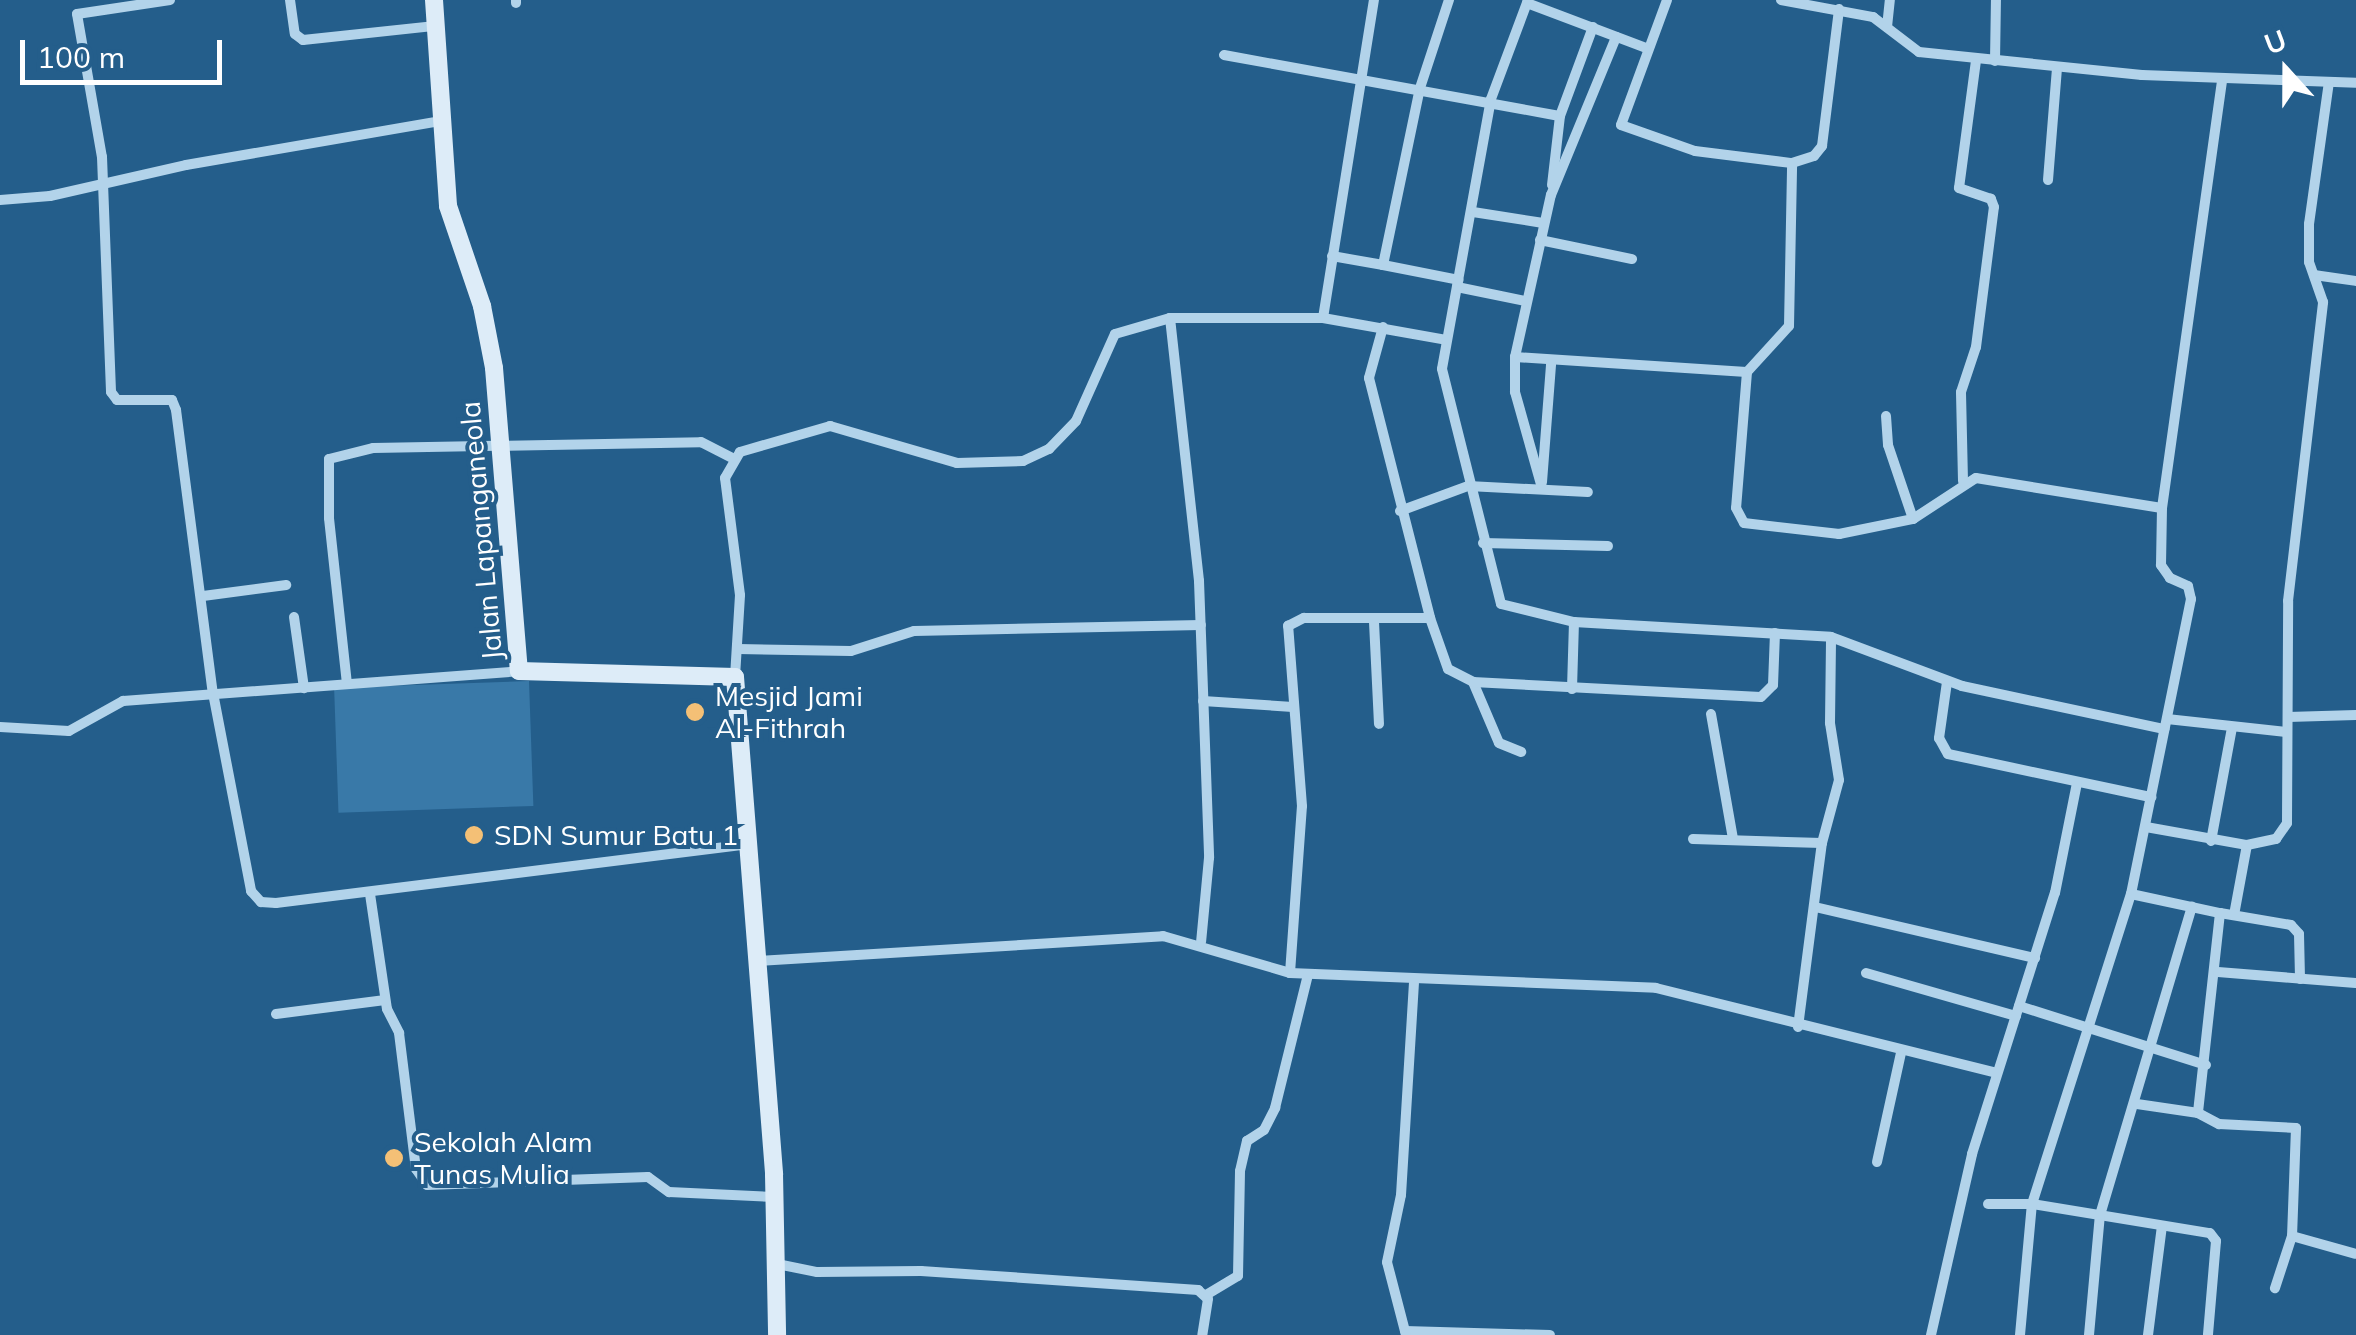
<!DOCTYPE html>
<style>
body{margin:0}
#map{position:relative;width:2356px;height:1335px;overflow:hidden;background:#245e8b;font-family:Mulish,sans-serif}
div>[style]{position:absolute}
.green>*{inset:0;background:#3979a8;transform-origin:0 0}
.street>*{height:10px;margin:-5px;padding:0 5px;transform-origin:5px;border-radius:5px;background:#b2d3ea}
.secondary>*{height:18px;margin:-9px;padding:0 9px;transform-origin:9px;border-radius:9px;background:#ddecf8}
.dots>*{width:28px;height:28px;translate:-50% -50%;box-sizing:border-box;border:5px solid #245e8b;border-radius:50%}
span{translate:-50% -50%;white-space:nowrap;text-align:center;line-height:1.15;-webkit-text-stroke:8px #245e8b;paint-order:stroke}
.street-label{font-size:28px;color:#fff}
.poi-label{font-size:28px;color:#fff}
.left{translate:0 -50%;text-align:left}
.north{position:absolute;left:2236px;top:20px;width:100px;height:100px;-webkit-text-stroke:8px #245e8b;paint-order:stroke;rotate:339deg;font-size:28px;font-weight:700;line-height:40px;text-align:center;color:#fff}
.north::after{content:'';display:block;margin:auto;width:35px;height:45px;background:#fff;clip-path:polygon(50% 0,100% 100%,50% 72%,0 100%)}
.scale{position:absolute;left:20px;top:40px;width:202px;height:45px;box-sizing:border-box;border:5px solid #fff;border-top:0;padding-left:12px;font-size:30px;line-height:35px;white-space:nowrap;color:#fff;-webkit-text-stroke:8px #245e8b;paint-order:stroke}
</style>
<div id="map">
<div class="green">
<i style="left:529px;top:681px;width:125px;height:195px;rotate:88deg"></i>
</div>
<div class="street">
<i style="left:170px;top:0;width:94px;rotate:171.4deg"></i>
<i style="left:77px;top:14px;width:145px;rotate:80.1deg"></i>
<i style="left:102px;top:157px;width:235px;rotate:87.8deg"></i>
<i style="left:111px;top:392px;width:10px;rotate:53deg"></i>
<i style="left:117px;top:400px;width:55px"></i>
<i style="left:172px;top:400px;width:11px;rotate:68deg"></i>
<i style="left:176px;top:410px;width:285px;rotate:82.6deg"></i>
<i style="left:213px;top:693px;width:202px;rotate:79.1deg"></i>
<i style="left:251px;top:891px;width:15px;rotate:48deg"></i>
<i style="left:261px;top:902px;width:15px;rotate:4deg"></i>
<i style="left:276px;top:903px;width:479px;rotate:-7.1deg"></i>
<i style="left:290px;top:0;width:34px;rotate:82deg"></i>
<i style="left:295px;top:34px;width:10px;rotate:37deg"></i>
<i style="left:303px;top:40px;width:133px;rotate:-6.1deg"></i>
<i style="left:1528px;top:0;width:106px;rotate:110.5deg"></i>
<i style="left:1491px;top:99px;width:274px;rotate:100.3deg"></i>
<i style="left:1442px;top:369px;width:242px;rotate:75.9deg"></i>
<i style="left:1501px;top:604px;width:75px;rotate:13.9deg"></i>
<i style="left:1574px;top:622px;width:257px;rotate:3.3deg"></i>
<i style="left:1831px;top:637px;width:140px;rotate:20.5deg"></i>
<i style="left:1962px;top:686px;width:207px;rotate:12deg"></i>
<i style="left:1667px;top:0;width:133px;rotate:110.2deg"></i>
<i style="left:1621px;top:125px;width:78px;rotate:19.4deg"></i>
<i style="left:1695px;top:151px;width:98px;rotate:7.1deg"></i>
<i style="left:1792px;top:163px;width:23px;rotate:-18deg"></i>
<i style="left:1814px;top:156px;width:13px;rotate:-51deg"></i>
<i style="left:1822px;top:146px;width:138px;rotate:-82.9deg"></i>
<i style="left:1781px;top:0;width:94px;rotate:10.5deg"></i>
<i style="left:1873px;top:17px;width:58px;rotate:37.3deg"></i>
<i style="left:1919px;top:52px;width:224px;rotate:5.9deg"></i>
<i style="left:2142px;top:75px;width:214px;rotate:2.1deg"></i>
<i style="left:516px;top:3px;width:3px;rotate:-90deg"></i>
<i style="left:1527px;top:3px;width:127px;rotate:20.7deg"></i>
<i style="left:1887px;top:27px;width:27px;rotate:-84deg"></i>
<i style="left:1224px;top:55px;width:341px;rotate:10.3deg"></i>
<i style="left:1995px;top:61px;width:61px;rotate:-89.1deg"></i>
<i style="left:2048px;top:180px;width:111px;rotate:-85.4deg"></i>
<i style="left:1552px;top:185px;width:69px;rotate:-83.4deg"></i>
<i style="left:1560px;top:116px;width:95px;rotate:-69.7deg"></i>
<i style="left:0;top:200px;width:50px;rotate:-4.6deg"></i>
<i style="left:50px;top:196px;width:139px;rotate:-12.8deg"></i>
<i style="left:186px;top:165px;width:259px;rotate:-9.8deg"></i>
<i style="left:1473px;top:212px;width:71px;rotate:8.9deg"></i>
<i style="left:1540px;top:240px;width:94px;rotate:11.7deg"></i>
<i style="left:1332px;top:256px;width:52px;rotate:10deg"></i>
<i style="left:1383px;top:265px;width:181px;rotate:-78.2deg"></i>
<i style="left:1420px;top:88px;width:93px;rotate:-71.8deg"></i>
<i style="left:1383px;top:265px;width:77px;rotate:11.2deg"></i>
<i style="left:2314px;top:275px;width:42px;rotate:8.1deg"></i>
<i style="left:1457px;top:287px;width:69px;rotate:11.6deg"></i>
<i style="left:1170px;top:318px;width:265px;rotate:83.7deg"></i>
<i style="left:1199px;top:581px;width:277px;rotate:87.9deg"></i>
<i style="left:1209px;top:858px;width:84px;rotate:95.4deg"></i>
<i style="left:1323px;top:318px;width:322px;rotate:-80.9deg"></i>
<i style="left:1383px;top:327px;width:53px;rotate:105.4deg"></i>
<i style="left:1369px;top:378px;width:248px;rotate:75.7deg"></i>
<i style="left:1430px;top:618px;width:54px;rotate:70.6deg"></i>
<i style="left:1448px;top:669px;width:28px;rotate:27deg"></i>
<i style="left:1473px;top:682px;width:66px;rotate:66.9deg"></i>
<i style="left:1499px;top:743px;width:24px;rotate:22deg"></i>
<i style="left:1515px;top:357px;width:232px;rotate:3.7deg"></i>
<i style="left:1747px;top:372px;width:136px;rotate:94.6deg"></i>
<i style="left:1736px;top:508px;width:17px;rotate:62deg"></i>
<i style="left:1744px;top:523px;width:96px;rotate:6.6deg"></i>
<i style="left:1839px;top:534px;width:76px;rotate:-11.5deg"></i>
<i style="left:1913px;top:519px;width:75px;rotate:-33.1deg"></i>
<i style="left:1976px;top:478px;width:188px;rotate:9.2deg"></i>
<i style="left:1747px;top:372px;width:62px;rotate:-47.6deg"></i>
<i style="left:1789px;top:326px;width:163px;rotate:-88.9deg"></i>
<i style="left:1886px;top:416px;width:29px;rotate:86deg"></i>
<i style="left:1888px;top:445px;width:78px;rotate:71.3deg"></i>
<i style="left:1963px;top:481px;width:89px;rotate:-91.3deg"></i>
<i style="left:1961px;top:392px;width:47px;rotate:-71.6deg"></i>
<i style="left:1976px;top:347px;width:141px;rotate:-82.7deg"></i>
<i style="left:1994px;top:207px;width:9px;rotate:-111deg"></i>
<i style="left:1991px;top:199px;width:34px;rotate:-161deg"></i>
<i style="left:1959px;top:188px;width:129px;rotate:-82.4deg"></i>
<i style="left:1542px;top:482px;width:118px;rotate:-85.6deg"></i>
<i style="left:1542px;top:488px;width:100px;rotate:-105.7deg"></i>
<i style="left:1515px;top:392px;width:35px;rotate:-90deg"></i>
<i style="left:1515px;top:357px;width:166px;rotate:-77.5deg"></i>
<i style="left:1551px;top:195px;width:171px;rotate:-67.6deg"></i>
<i style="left:1400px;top:511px;width:72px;rotate:-20.2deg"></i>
<i style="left:1468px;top:486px;width:120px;rotate:2.9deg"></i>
<i style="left:1483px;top:543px;width:125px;rotate:1.4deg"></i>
<i style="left:203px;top:596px;width:84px;rotate:-7.5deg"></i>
<i style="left:294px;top:617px;width:72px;rotate:82deg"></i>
<i style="left:1374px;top:622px;width:102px;rotate:87.2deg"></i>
<i style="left:738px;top:649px;width:113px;rotate:1deg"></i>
<i style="left:851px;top:651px;width:66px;rotate:-17.6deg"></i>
<i style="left:914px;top:631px;width:287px;rotate:-1.2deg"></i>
<i style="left:735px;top:677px;width:82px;rotate:-86.5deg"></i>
<i style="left:740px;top:595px;width:118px;rotate:-97.3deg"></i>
<i style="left:725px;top:478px;width:30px;rotate:-60deg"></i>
<i style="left:740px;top:452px;width:94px;rotate:-16.1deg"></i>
<i style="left:830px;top:426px;width:132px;rotate:16.2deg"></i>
<i style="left:957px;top:463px;width:66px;rotate:-1.7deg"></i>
<i style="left:1023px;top:461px;width:29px;rotate:-25deg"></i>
<i style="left:1049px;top:449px;width:39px;rotate:-46deg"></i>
<i style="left:1076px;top:421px;width:95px;rotate:-65.9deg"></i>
<i style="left:1115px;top:334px;width:57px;rotate:-16.2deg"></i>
<i style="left:1170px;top:318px;width:153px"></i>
<i style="left:1323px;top:318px;width:125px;rotate:10.1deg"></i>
<i style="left:1473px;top:682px;width:288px;rotate:3deg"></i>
<i style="left:1761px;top:697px;width:17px;rotate:-45deg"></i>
<i style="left:1773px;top:685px;width:52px;rotate:-87.8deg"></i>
<i style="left:1947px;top:682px;width:57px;rotate:98.1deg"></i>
<i style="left:1939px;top:738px;width:18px;rotate:61deg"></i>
<i style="left:1948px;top:754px;width:208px;rotate:12deg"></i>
<i style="left:347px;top:684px;width:167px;rotate:-96.2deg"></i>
<i style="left:329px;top:518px;width:59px;rotate:-90deg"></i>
<i style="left:329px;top:459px;width:45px;rotate:-14deg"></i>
<i style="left:373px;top:448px;width:328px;rotate:-1deg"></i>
<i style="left:701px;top:442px;width:34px;rotate:27deg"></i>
<i style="left:1572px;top:689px;width:67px;rotate:-88.3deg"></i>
<i style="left:1203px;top:701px;width:90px;rotate:3.8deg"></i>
<i style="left:1711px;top:714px;width:127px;rotate:80deg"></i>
<i style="left:2288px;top:717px;width:68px;rotate:-1.7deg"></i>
<i style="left:2167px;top:719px;width:120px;rotate:6.2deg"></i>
<i style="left:0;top:727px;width:69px;rotate:3.3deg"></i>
<i style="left:69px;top:731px;width:62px;rotate:-29.1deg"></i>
<i style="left:123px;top:701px;width:397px;rotate:-4.3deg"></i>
<i style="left:2146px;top:827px;width:103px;rotate:10.1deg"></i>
<i style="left:2247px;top:845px;width:30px;rotate:-12deg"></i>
<i style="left:2276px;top:839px;width:19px;rotate:-55deg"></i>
<i style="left:2287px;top:823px;width:222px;rotate:-89.7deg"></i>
<i style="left:2288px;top:601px;width:301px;rotate:-83.3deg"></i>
<i style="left:2323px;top:302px;width:42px;rotate:-109.3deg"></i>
<i style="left:2309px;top:262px;width:38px;rotate:-90deg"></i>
<i style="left:2309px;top:224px;width:143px;rotate:-82deg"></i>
<i style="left:1693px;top:839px;width:129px;rotate:1.8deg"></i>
<i style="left:2211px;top:841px;width:115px;rotate:-79.5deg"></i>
<i style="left:370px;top:894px;width:116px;rotate:81.6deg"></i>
<i style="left:387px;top:1009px;width:27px;rotate:63deg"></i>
<i style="left:399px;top:1033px;width:137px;rotate:82.9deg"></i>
<i style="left:416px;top:1169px;width:19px;rotate:55deg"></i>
<i style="left:427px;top:1185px;width:221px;rotate:-2.1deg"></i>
<i style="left:648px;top:1177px;width:26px;rotate:36deg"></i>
<i style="left:669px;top:1192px;width:106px;rotate:2.7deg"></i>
<i style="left:2131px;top:894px;width:91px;rotate:12.1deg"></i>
<i style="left:2220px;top:913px;width:201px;rotate:96.3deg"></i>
<i style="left:1815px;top:907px;width:226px;rotate:13.1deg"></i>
<i style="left:2220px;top:913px;width:72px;rotate:9.6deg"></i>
<i style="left:2291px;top:925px;width:12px;rotate:48deg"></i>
<i style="left:2299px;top:934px;width:45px;rotate:88.7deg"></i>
<i style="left:2234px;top:915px;width:71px;rotate:-79.5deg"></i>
<i style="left:759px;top:961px;width:405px;rotate:-3.5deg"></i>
<i style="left:1163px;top:936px;width:132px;rotate:16.2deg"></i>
<i style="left:1290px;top:973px;width:366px;rotate:2.3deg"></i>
<i style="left:1656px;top:988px;width:351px;rotate:14deg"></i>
<i style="left:2218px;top:972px;width:138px;rotate:4.6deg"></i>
<i style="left:1290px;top:973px;width:167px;rotate:-85.9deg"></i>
<i style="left:1302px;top:806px;width:181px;rotate:-94.4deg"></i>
<i style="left:1288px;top:626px;width:18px;rotate:-27deg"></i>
<i style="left:1304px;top:618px;width:126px"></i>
<i style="left:1866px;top:973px;width:156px;rotate:16deg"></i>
<i style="left:2019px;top:1006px;width:196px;rotate:17.5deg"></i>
<i style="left:276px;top:1014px;width:110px;rotate:-7.3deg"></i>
<i style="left:1798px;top:1027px;width:186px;rotate:-82.6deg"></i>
<i style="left:1822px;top:843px;width:65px;rotate:-74.9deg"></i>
<i style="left:1839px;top:780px;width:58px;rotate:-99deg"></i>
<i style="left:1830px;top:723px;width:86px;rotate:-89.3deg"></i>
<i style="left:2137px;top:1104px;width:62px;rotate:8.4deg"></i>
<i style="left:2198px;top:1113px;width:24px;rotate:28deg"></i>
<i style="left:2219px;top:1124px;width:77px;rotate:3deg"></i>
<i style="left:2296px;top:1128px;width:108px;rotate:92.1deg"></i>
<i style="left:2292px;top:1236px;width:55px;rotate:108.1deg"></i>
<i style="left:1877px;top:1162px;width:112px;rotate:-77.6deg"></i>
<i style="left:1988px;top:1204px;width:44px"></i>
<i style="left:2032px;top:1204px;width:180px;rotate:9.3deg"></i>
<i style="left:2210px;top:1233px;width:10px;rotate:53deg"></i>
<i style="left:2216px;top:1241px;width:94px;rotate:94.9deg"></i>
<i style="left:2292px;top:1236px;width:66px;rotate:15.7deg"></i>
<i style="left:777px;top:1264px;width:41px;rotate:11.3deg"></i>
<i style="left:817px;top:1272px;width:104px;rotate:-0.6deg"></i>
<i style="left:921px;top:1271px;width:278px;rotate:3.9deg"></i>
<i style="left:1198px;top:1290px;width:13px;rotate:42deg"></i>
<i style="left:1208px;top:1299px;width:36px;rotate:99deg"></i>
<i style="left:1206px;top:1295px;width:37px;rotate:-31deg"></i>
<i style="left:1238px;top:1276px;width:105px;rotate:-88.9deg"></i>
<i style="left:1240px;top:1171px;width:31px;rotate:-77deg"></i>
<i style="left:1247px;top:1141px;width:20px;rotate:-33deg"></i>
<i style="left:1264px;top:1130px;width:25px;rotate:-63deg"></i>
<i style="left:1275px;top:1108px;width:137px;rotate:-76.1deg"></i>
<i style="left:1405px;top:1331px;width:145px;rotate:1.6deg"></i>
<i style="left:1406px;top:1335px;width:75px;rotate:-104.6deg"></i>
<i style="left:1387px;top:1262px;width:68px;rotate:-78.2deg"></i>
<i style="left:1401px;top:1195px;width:212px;rotate:-86.5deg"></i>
<i style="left:1931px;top:1335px;width:186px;rotate:-77.2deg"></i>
<i style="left:1972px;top:1154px;width:274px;rotate:-72.4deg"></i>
<i style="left:2055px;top:893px;width:112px;rotate:-78.7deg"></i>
<i style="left:2020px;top:1335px;width:132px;rotate:-84.8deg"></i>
<i style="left:2032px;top:1204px;width:325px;rotate:-72.3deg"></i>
<i style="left:2131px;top:894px;width:301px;rotate:-78.5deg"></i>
<i style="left:2191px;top:599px;width:13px;rotate:-103deg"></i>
<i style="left:2188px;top:586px;width:20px;rotate:-156deg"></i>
<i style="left:2170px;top:578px;width:16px;rotate:-125deg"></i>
<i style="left:2161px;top:565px;width:57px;rotate:-89deg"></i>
<i style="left:2162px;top:508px;width:433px;rotate:-82deg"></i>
<i style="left:2089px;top:1335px;width:121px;rotate:-84.8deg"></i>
<i style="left:2100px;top:1215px;width:322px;rotate:-73.4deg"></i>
<i style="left:2148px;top:1335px;width:110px;rotate:-82.7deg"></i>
</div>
<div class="secondary">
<i style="left:434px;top:0;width:206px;rotate:86.1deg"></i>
<i style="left:448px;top:206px;width:106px;rotate:71.2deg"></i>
<i style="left:482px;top:306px;width:63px;rotate:79deg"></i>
<i style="left:494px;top:368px;width:304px;rotate:85.3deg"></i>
<i style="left:519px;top:671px;width:216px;rotate:1.6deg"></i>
<i style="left:735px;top:677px;width:499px;rotate:85.5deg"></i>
<i style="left:774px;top:1174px;width:161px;rotate:88.9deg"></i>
</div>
<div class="dots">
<i style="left:695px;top:712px;background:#f4c076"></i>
<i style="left:474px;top:835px;background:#f4c076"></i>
<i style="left:394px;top:1158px;background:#f4c076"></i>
</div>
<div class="street-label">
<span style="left:481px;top:531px;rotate:-95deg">Jalan Lapanganeola</span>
</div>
<div class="poi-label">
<span class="left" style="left:715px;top:712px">Mesjid Jami<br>Al-Fithrah</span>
<span class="left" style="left:494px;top:835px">SDN Sumur Batu 1</span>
<span class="left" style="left:414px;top:1158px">Sekolah Alam<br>Tunas Mulia</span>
</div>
<div class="north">U</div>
<div class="scale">100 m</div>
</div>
